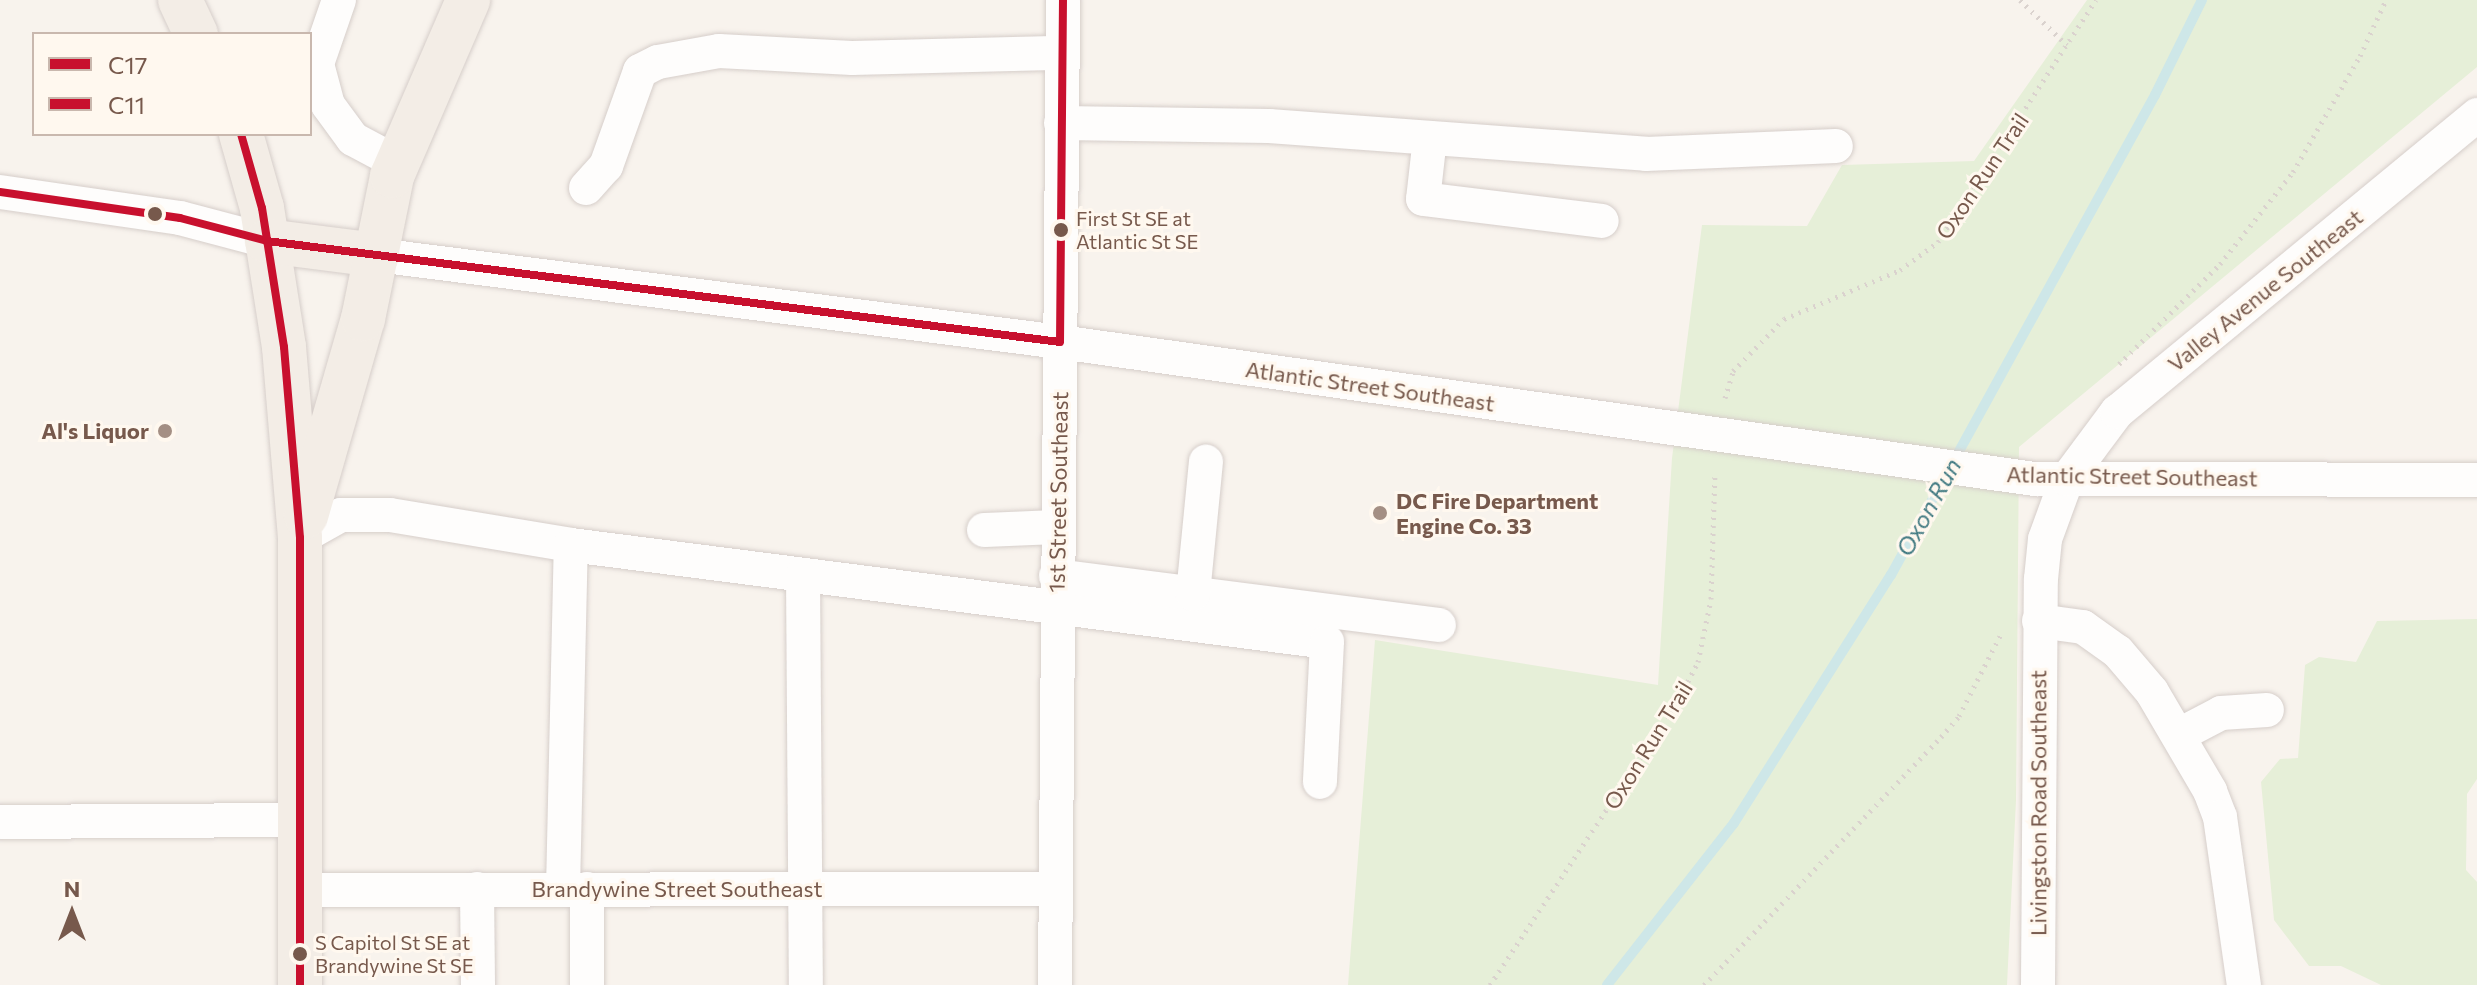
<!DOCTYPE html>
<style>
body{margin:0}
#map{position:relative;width:2477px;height:985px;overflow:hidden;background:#f8f3ed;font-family:Commissioner,sans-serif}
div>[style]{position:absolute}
.green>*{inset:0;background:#e6efd8}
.stream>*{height:10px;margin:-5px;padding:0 5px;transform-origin:5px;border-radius:5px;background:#cee7e8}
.path>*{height:5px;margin-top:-2.5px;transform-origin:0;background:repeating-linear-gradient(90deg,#dad2ce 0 2px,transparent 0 8px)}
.roads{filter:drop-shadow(0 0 2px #d6ceca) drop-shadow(0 0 2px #d6ceca)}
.minor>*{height:34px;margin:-17px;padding:0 17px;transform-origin:17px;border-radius:17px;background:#fefdfc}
.major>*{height:44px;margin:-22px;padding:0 22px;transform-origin:22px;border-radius:22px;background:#f3ede6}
.bus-1>*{height:8px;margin:-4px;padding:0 4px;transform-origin:4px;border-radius:4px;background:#c8102e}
.bus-2>*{height:8px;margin:-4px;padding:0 4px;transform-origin:4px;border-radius:4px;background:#c8102e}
.dots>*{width:22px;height:22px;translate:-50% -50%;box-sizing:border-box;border:4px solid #fff8ef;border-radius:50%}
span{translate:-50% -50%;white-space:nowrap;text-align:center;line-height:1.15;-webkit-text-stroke:6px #fff8ef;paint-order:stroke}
.bus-label{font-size:20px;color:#77594c}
.left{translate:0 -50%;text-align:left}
.street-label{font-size:22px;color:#77594c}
.poi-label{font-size:22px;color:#77594c;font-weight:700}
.right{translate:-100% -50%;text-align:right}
.water-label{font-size:24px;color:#437b83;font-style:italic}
.legend{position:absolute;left:32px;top:32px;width:280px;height:104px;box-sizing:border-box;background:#fff8ef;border:2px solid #c9b8ae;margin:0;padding:10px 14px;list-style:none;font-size:24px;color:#77594c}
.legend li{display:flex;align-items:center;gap:16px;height:40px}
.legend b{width:40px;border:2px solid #c9b8ae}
.north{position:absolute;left:32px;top:873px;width:80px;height:80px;-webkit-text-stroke:6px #fff8ef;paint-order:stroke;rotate:0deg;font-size:22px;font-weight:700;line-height:32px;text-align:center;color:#77594c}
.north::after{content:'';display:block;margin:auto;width:28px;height:36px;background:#77594c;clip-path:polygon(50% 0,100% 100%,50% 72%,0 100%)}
</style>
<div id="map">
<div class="green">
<i style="clip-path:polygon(2087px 0,2477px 0,2477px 67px,2019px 447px,2016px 800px,2007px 985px,1348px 985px,1375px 640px,1658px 685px,1672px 458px,1702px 225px,1807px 226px,1842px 165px,1974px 161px)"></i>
<i style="clip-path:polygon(2477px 619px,2477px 779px,2467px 794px,2466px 870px,2477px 882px,2477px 985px,2381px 985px,2341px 966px,2309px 966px,2274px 920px,2261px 782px,2280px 759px,2298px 758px,2305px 665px,2319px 657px,2356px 662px,2377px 621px)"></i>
</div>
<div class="stream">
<i style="left:1607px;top:985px;width:206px;rotate:-51.9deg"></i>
<i style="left:1734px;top:823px;width:294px;rotate:-57.7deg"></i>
<i style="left:1891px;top:575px;width:548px;rotate:-61.19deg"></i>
<i style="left:2155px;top:95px;width:106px;rotate:-63.7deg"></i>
</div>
<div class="path">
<i style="left:2020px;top:0;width:65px;rotate:43.8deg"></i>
<i style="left:2119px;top:364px;width:142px;rotate:-44.7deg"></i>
<i style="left:2220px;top:264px;width:117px;rotate:-51.6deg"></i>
<i style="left:2293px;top:172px;width:134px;rotate:-60deg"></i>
<i style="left:2360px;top:56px;width:62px;rotate:-65.1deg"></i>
<i style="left:1725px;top:398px;width:28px;rotate:-73deg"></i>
<i style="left:1733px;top:371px;width:73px;rotate:-45.6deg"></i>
<i style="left:1784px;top:319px;width:126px;rotate:-22.9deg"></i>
<i style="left:1900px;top:270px;width:47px;rotate:-36.4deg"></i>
<i style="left:1938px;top:242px;width:289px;rotate:-56.9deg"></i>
<i style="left:1490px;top:985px;width:330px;rotate:-56.4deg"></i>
<i style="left:1673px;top:710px;width:54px;rotate:-62.5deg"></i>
<i style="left:1698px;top:662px;width:64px;rotate:-78.3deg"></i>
<i style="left:1711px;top:599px;width:125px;rotate:-88.2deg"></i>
<i style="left:1704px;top:985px;width:343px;rotate:-46.3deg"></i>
<i style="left:1941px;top:737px;width:28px;rotate:-49deg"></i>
<i style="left:1959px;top:716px;width:94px;rotate:-62.9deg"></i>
</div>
<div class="roads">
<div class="minor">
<i style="left:339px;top:0;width:68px;rotate:109deg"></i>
<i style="left:317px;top:64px;width:42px;rotate:75deg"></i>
<i style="left:328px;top:105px;width:42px;rotate:53.7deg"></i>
<i style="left:353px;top:139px;width:51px;rotate:28.1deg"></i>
<i style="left:1061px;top:123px;width:208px;rotate:0.8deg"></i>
<i style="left:1269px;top:126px;width:378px;rotate:4.2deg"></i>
<i style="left:1646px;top:154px;width:190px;rotate:-2.4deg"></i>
<i style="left:1430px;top:138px;width:61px;rotate:96.5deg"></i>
<i style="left:1423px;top:199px;width:180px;rotate:7deg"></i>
<i style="left:586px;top:188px;width:30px;rotate:-48deg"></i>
<i style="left:606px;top:166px;width:101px;rotate:-70.3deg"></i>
<i style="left:640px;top:71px;width:20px;rotate:-27deg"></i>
<i style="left:658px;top:62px;width:62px;rotate:-10.2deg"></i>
<i style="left:719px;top:51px;width:133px;rotate:3deg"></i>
<i style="left:852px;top:58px;width:211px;rotate:-1.4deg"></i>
<i style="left:0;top:192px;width:182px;rotate:8.2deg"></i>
<i style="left:180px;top:218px;width:90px;rotate:14.8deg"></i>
<i style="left:377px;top:255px;width:689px;rotate:7.26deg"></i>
<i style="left:1060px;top:342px;width:985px;rotate:8deg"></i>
<i style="left:2035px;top:479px;width:442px;rotate:0.1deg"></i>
<i style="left:984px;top:530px;width:73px;rotate:-2.4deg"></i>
<i style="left:300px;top:538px;width:47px;rotate:-29.3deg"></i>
<i style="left:341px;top:515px;width:49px"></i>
<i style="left:390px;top:515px;width:183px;rotate:9.4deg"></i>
<i style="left:571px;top:545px;width:762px;rotate:7.31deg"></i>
<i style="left:1327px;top:642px;width:140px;rotate:92.9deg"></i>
<i style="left:803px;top:575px;width:410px;rotate:89.6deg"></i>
<i style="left:1056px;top:576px;width:386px;rotate:7.3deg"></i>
<i style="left:1193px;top:594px;width:133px;rotate:-84.4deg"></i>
<i style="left:2039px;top:621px;width:44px;rotate:7.8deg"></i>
<i style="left:2083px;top:627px;width:43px;rotate:35.5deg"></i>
<i style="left:2118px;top:652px;width:52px;rotate:49.6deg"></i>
<i style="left:2152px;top:692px;width:115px;rotate:59.6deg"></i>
<i style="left:2210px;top:791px;width:28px;rotate:69deg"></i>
<i style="left:2220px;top:817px;width:170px;rotate:81.9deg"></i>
<i style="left:2179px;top:735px;width:47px;rotate:-27.6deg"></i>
<i style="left:2221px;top:713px;width:46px;rotate:-3.7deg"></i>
<i style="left:0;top:822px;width:300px;rotate:-0.4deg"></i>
<i style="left:477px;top:889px;width:96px;rotate:89.4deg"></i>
<i style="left:563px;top:889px;width:344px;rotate:-88.7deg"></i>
<i style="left:587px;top:889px;width:96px;rotate:90deg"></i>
<i style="left:300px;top:890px;width:754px;rotate:-0.08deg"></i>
<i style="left:1055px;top:985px;width:985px;rotate:-89.53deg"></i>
<i style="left:2038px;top:985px;width:406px;rotate:-89.6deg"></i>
<i style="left:2041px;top:579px;width:40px;rotate:-84.3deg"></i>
<i style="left:2045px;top:539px;width:64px;rotate:-69.9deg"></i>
<i style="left:2067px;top:479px;width:84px;rotate:-53.3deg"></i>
<i style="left:2117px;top:412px;width:467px;rotate:-39.5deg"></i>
</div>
<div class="major">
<i style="left:180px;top:0;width:38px;rotate:65deg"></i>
<i style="left:241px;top:134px;width:77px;rotate:74.2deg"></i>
<i style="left:262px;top:208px;width:141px;rotate:81deg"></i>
<i style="left:284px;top:347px;width:192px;rotate:85.2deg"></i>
<i style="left:300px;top:538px;width:447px;rotate:90deg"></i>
<i style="left:267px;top:241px;width:111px;rotate:7.3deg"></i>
<i style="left:306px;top:516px;width:205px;rotate:-73.9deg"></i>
<i style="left:363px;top:319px;width:146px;rotate:-78.5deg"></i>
<i style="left:392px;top:176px;width:192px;rotate:-66.6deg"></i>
</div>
</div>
<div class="bus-1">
<i style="left:0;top:192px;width:182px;rotate:8.2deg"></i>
<i style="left:180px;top:218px;width:90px;rotate:14.8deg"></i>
<i style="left:267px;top:241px;width:799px;rotate:7.26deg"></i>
<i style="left:1060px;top:342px;width:342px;rotate:-89.5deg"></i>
</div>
<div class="bus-2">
<i style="left:241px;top:134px;width:77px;rotate:74.2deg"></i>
<i style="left:262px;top:208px;width:141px;rotate:81deg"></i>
<i style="left:284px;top:347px;width:192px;rotate:85.2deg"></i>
<i style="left:300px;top:538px;width:447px;rotate:90deg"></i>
</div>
<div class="dots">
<i style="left:155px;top:214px;background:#77594c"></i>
<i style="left:1061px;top:230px;background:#77594c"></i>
<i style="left:165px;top:431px;background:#a48f84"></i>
<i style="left:1380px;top:513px;background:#a48f84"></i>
<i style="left:300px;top:954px;background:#77594c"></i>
</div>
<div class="bus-label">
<span class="left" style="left:1076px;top:230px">First St SE at<br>Atlantic St SE</span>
<span class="left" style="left:315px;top:954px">S Capitol St SE at<br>Brandywine St SE</span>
</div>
<div class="street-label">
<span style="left:1982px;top:176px;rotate:-56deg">Oxon Run Trail</span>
<span style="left:2265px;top:290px;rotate:-39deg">Valley Avenue Southeast</span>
<span style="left:1370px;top:386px;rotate:8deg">Atlantic Street Southeast</span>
<span style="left:2132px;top:476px;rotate:1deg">Atlantic Street Southeast</span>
<span style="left:1058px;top:492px;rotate:-89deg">1st Street Southeast</span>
<span style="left:1648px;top:745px;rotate:-58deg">Oxon Run Trail</span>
<span style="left:2038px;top:803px;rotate:-90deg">Livingston Road Southeast</span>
<span style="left:677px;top:889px">Brandywine Street Southeast</span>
</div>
<div class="poi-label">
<span class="right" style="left:149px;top:431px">Al's Liquor</span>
<span class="left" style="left:1396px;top:513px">DC Fire Department<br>Engine Co. 33</span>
</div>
<div class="water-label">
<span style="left:1928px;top:507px;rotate:-61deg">Oxon Run</span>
</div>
<ul class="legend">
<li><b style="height:10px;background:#c8102e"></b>C17</li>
<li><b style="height:10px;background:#c8102e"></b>C11</li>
</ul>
<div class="north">N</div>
</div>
